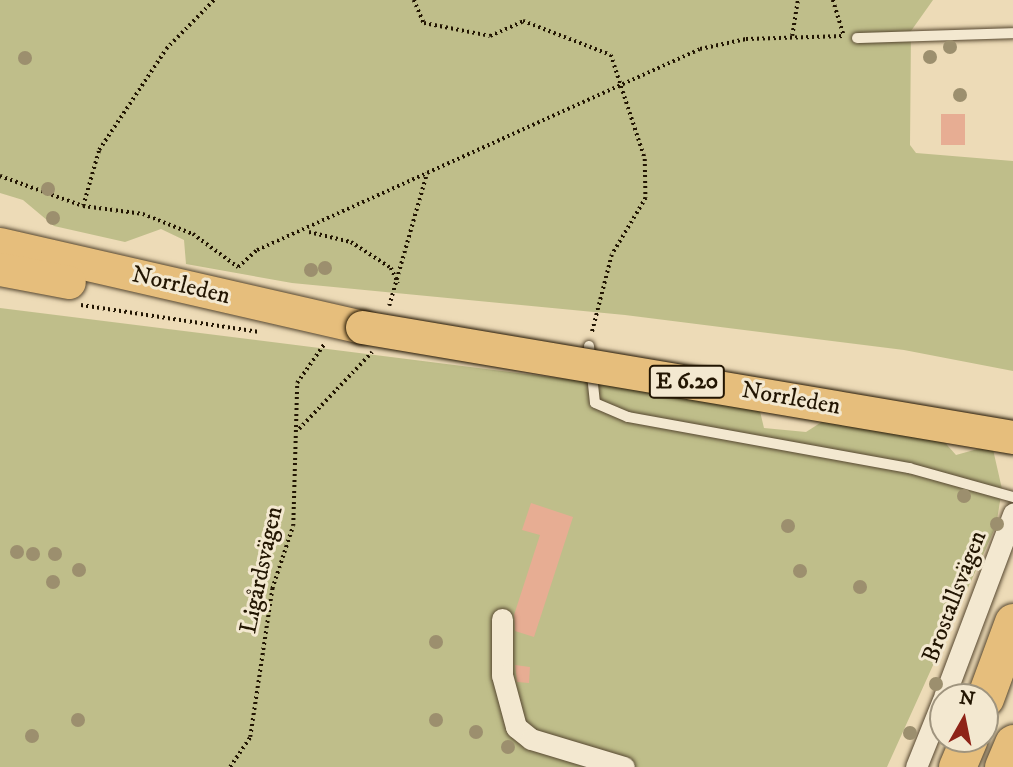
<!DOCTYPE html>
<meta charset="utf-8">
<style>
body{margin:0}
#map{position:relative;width:1013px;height:767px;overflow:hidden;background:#eddbb7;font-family:"IM FELL DW Pica",serif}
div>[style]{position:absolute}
.green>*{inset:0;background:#bfbe8a}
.building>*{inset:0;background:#e7ad93;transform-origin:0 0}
.path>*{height:3.5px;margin-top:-1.75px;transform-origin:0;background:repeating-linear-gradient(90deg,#221502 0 2px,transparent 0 5.5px)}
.roads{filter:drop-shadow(0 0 2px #55462f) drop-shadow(0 0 2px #55462f)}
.service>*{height:10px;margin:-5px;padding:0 5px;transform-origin:5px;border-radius:5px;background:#f3e8d0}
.minor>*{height:21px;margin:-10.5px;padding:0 10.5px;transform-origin:10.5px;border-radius:10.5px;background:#f3e8d0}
.trunk>*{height:33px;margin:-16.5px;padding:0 16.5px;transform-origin:16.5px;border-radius:16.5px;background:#e6be7c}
.motorway>*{height:37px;margin:-18.5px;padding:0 18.5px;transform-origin:18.5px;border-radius:18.5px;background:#e6be7c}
.bridges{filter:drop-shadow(0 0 2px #221502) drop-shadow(0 0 2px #221502)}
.trunk-bridge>*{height:33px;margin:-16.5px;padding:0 16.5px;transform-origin:16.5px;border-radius:16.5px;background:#e6be7c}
.trees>*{width:14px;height:14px;margin:-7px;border-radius:50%;background:#9c8f6e}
span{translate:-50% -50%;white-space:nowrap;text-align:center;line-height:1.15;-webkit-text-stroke:6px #f3e8d0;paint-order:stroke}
.shield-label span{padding:2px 5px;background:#f3e8d0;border:2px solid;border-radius:5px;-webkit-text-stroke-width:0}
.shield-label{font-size:23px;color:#221502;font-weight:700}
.street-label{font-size:24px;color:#221502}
.north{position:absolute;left:929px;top:683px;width:70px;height:70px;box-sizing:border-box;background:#f3e8d0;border:2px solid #9f947e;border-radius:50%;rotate:9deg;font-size:19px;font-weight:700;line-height:28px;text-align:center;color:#221502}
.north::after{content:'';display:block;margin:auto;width:24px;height:32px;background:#8f2418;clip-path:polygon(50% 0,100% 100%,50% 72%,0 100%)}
</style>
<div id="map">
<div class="green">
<i style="clip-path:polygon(0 0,933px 0,911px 31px,910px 145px,916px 153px,1013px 161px,1013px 371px,904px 350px,625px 315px,292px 283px,186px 264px,184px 240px,161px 229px,125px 242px,54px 226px,23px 200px,0 193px)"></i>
<i style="clip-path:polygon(0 308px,758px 403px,764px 428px,806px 432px,831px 416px,932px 428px,956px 455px,992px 445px,1002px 489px,996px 526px,887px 767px,0 767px)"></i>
</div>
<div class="building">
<i style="left:941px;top:114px;width:24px;height:31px"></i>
<i style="clip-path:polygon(531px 503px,573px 517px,534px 637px,515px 631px,514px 615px,540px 535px,522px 530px)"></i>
<i style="clip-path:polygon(515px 665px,530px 667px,529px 683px,517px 682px)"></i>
</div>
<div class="path">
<i style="left:414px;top:0;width:25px;rotate:67deg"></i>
<i style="left:424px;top:23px;width:67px;rotate:11.1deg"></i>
<i style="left:490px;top:36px;width:36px;rotate:-24deg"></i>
<i style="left:523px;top:21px;width:94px;rotate:21.1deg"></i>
<i style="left:611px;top:55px;width:109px;rotate:71.9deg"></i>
<i style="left:645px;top:159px;width:39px;rotate:89deg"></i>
<i style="left:646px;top:198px;width:66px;rotate:120.8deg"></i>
<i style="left:612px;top:255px;width:81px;rotate:104.4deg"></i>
<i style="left:833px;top:0;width:38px;rotate:73deg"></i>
<i style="left:792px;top:36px;width:36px;rotate:-81deg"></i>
<i style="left:0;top:176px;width:88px;rotate:19.9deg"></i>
<i style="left:83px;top:206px;width:61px;rotate:7.6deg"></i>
<i style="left:143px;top:214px;width:54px;rotate:21.8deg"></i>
<i style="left:193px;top:234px;width:56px;rotate:36.3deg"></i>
<i style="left:238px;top:267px;width:25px;rotate:-42deg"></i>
<i style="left:257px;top:250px;width:486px;rotate:-24.4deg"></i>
<i style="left:700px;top:49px;width:47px;rotate:-12.3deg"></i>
<i style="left:746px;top:39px;width:98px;rotate:-1.8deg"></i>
<i style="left:83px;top:206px;width:58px;rotate:-74.1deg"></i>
<i style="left:99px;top:150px;width:121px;rotate:-56.4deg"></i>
<i style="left:166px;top:49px;width:69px;rotate:-45.6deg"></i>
<i style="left:309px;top:232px;width:43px;rotate:13.4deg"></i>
<i style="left:351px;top:242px;width:48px;rotate:33deg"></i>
<i style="left:391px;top:268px;width:17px;rotate:65deg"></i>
<i style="left:81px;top:305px;width:181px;rotate:8.6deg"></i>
<i style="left:389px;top:306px;width:138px;rotate:-74.1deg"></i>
<i style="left:299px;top:429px;width:106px;rotate:-46.5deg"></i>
<i style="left:230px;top:767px;width:36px;rotate:-56deg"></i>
<i style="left:250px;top:737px;width:150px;rotate:-81.5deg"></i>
<i style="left:272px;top:589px;width:66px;rotate:-71.6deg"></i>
<i style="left:293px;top:526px;width:143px;rotate:-88.4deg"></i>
<i style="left:297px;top:383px;width:49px;rotate:-55deg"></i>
</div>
<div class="roads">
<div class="service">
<i style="left:857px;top:38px;width:156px;rotate:-1.8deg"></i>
<i style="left:589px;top:346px;width:57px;rotate:84deg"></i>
<i style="left:595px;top:403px;width:36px;rotate:23deg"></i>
<i style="left:628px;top:417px;width:286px;rotate:10.3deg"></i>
<i style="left:909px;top:468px;width:108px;rotate:15.6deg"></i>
</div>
<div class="minor">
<i style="left:502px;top:619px;width:56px;rotate:90deg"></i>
<i style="left:502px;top:675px;width:54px;rotate:74.9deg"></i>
<i style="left:516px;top:727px;width:19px;rotate:39deg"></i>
<i style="left:531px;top:739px;width:97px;rotate:16.8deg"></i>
<i style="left:944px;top:697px;width:196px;rotate:-69.3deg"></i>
<i style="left:916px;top:767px;width:72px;rotate:-68.1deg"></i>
</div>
<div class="trunk">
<i style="left:0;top:244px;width:371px;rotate:12.9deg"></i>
<i style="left:0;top:269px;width:70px;rotate:10.7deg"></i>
</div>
<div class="motorway">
<i style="left:985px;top:698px;width:81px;rotate:-69.8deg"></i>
<i style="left:957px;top:767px;width:30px;rotate:-67deg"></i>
<i style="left:1003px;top:767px;width:26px;rotate:-67deg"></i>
</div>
</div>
<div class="bridges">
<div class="trunk-bridge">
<i style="left:362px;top:327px;width:660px;rotate:9.59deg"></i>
</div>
</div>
<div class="trees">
<i style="left:950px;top:47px"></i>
<i style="left:930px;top:57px"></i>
<i style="left:25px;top:58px"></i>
<i style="left:960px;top:95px"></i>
<i style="left:48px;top:189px"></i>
<i style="left:53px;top:218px"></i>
<i style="left:325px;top:268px"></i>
<i style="left:311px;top:270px"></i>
<i style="left:964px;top:496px"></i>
<i style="left:997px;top:524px"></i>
<i style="left:788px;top:526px"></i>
<i style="left:17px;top:552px"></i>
<i style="left:33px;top:554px"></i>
<i style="left:55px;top:554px"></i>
<i style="left:79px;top:570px"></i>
<i style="left:800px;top:571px"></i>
<i style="left:53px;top:582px"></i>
<i style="left:860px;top:587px"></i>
<i style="left:436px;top:642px"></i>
<i style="left:936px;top:684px"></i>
<i style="left:78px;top:720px"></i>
<i style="left:436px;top:720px"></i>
<i style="left:476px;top:732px"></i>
<i style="left:910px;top:733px"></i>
<i style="left:32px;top:736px"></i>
<i style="left:508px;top:747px"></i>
</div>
<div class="shield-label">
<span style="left:687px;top:382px">E 6.20</span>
</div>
<div class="street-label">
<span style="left:181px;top:286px;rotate:13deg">Norrleden</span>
<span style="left:791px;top:399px;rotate:10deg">Norrleden</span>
<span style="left:262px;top:570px;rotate:-78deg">Ligårdsvägen</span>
<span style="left:955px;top:597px;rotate:-69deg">Brostallsvägen</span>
</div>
<div class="north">N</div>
</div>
